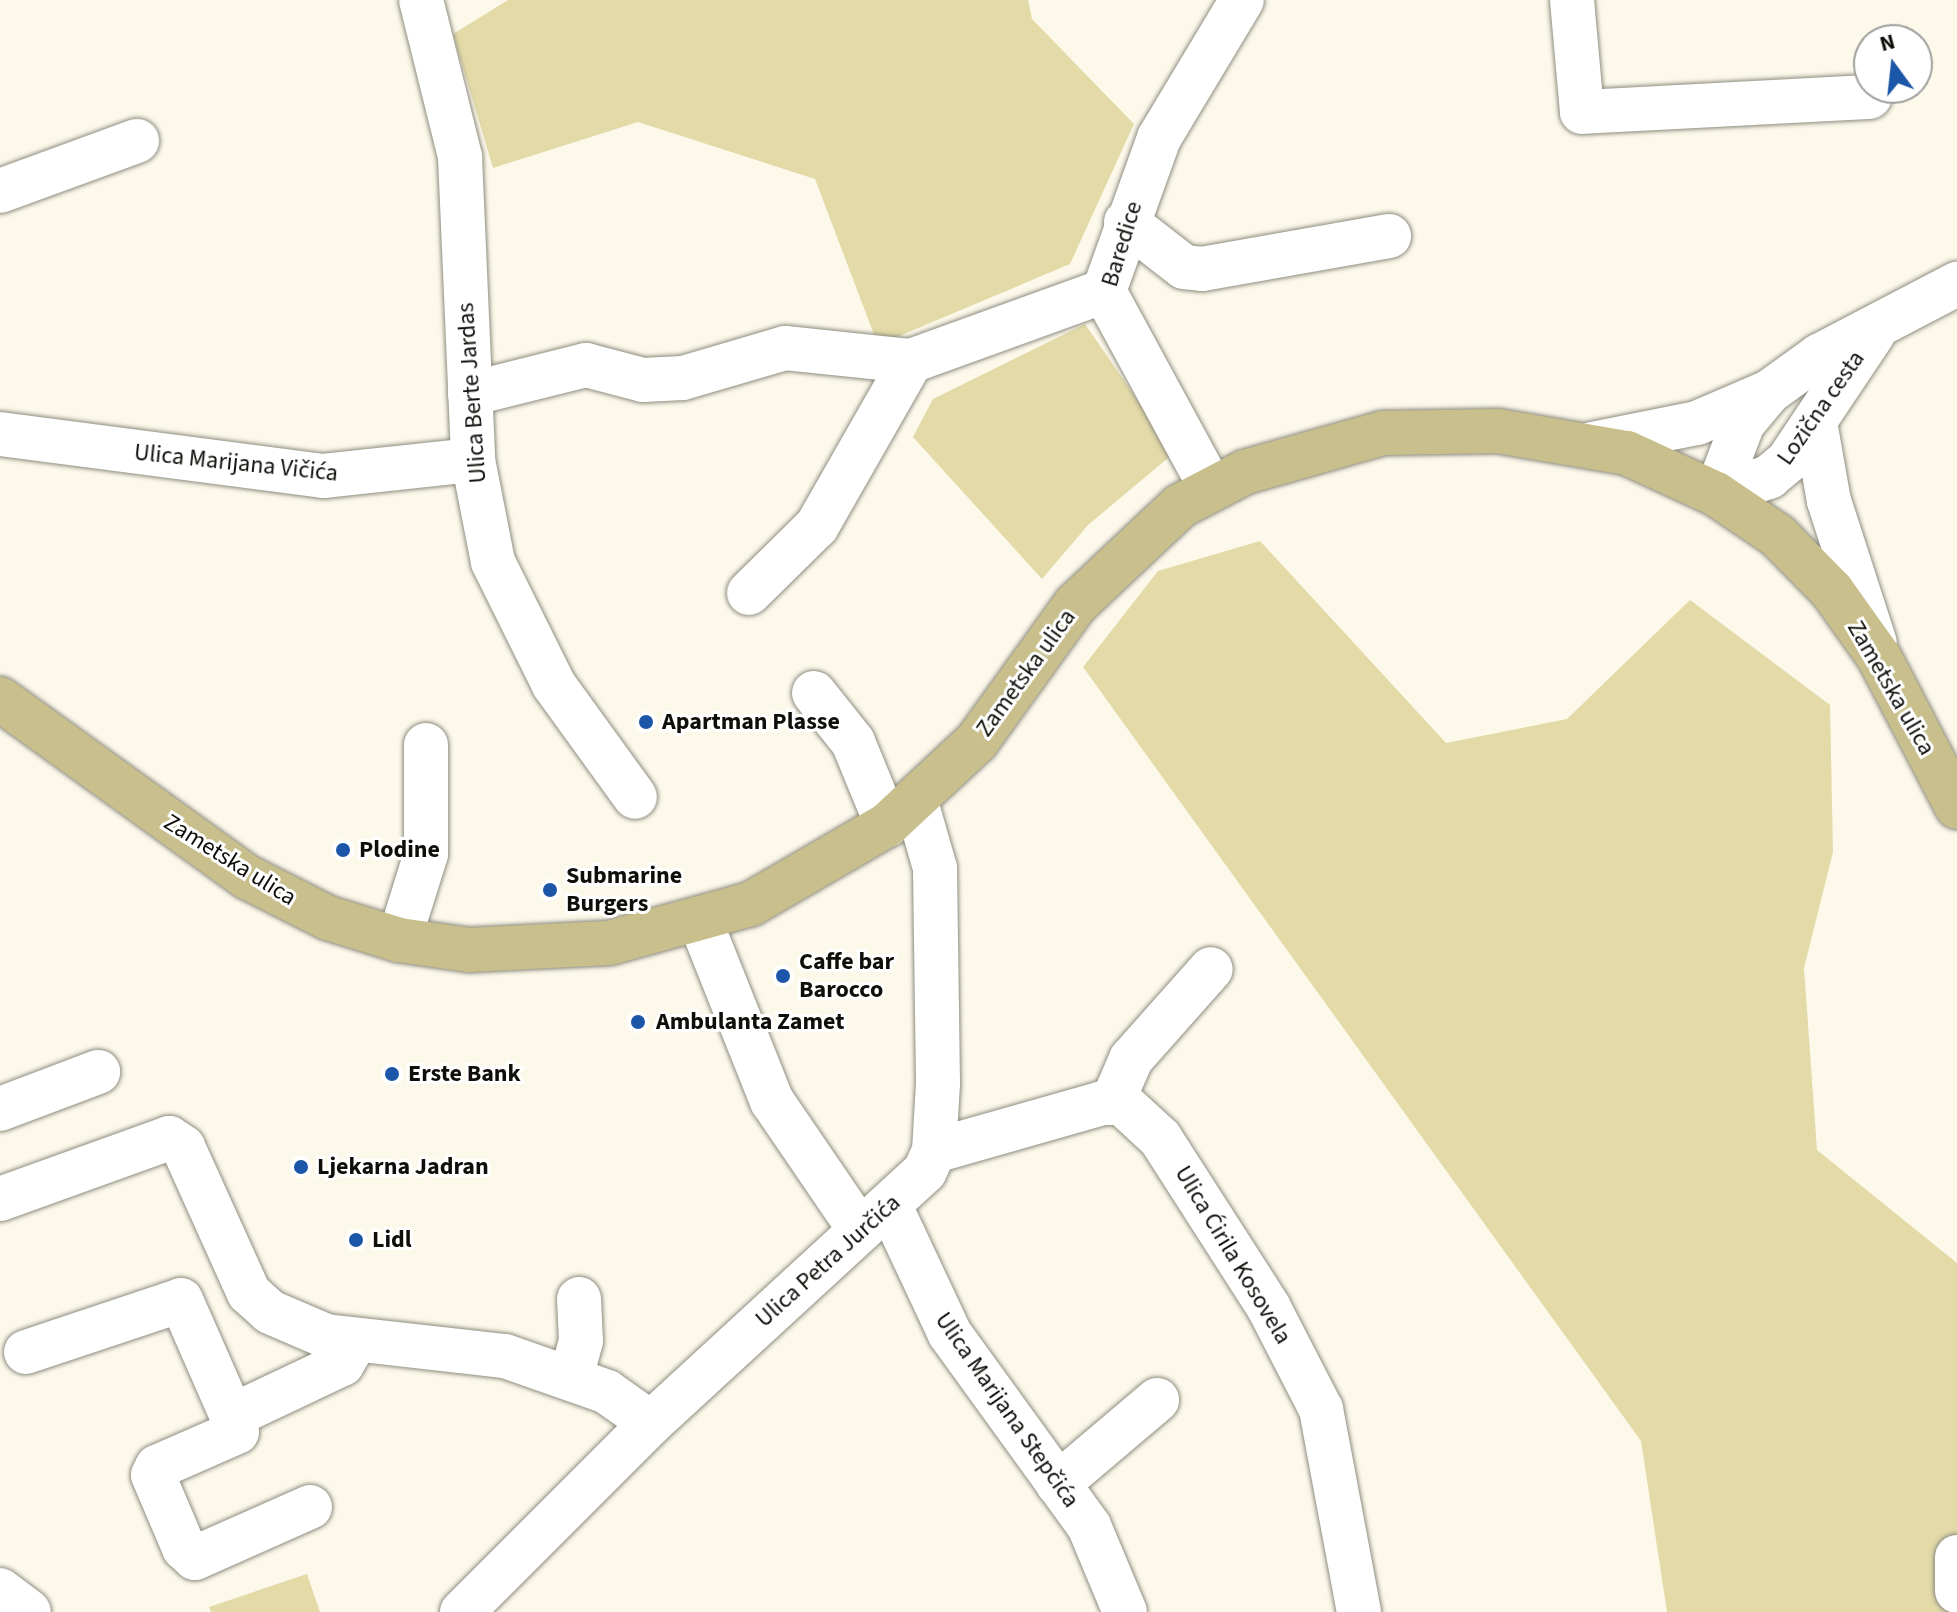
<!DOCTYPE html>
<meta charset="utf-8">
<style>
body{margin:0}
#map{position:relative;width:1957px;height:1612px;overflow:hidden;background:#fcf9eb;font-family:"Source Sans 3",sans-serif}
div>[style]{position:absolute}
.green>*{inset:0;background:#e3daa8}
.roads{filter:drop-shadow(0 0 2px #8f8d80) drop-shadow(0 0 2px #8f8d80)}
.minor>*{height:44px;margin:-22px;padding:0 22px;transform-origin:22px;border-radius:22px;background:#fff}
.major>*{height:44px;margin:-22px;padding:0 22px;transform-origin:22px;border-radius:22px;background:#c8bf8d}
.dots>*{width:22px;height:22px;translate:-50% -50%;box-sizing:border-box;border:4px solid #fff;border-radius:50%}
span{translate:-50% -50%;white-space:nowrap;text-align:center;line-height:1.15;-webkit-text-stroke:6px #fff;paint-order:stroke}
.street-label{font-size:24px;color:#0f0e0a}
.poi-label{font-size:24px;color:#0f0e0a;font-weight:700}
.left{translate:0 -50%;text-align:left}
.north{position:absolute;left:1853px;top:24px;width:80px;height:80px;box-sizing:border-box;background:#fff;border:2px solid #9f9f9d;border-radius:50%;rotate:345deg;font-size:22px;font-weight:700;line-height:32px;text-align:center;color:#0f0e0a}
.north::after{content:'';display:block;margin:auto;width:28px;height:36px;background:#1b56a8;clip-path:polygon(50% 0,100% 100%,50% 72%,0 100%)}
</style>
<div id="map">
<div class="green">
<i style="clip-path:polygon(508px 0,1028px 0,1032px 19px,1134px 124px,1070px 264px,878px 345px,815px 179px,638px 122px,493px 168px,453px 34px)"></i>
<i style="clip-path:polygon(1085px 324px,1174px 453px,1088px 525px,1042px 579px,913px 437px,933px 399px)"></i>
<i style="clip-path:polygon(1260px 541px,1446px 743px,1567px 719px,1690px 600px,1830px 705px,1833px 852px,1804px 968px,1817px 1150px,1957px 1263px,1957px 1612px,1667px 1612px,1641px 1441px,1083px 667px,1158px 571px)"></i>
<i style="clip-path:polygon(307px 1574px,320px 1612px,211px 1612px,209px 1607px)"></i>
</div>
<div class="roads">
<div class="minor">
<i style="left:421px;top:0;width:162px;rotate:76deg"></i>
<i style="left:460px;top:157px;width:303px;rotate:87.5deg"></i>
<i style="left:473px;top:460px;width:104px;rotate:78.9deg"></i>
<i style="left:493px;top:562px;width:137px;rotate:63.6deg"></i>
<i style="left:554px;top:685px;width:138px;rotate:54.1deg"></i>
<i style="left:1572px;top:0;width:112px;rotate:84.9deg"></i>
<i style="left:1582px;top:112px;width:288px;rotate:-3deg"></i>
<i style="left:0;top:191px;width:146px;rotate:-20.1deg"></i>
<i style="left:1126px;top:222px;width:73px;rotate:37.8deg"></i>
<i style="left:1184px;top:267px;width:18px;rotate:6deg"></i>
<i style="left:1202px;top:269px;width:190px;rotate:-10deg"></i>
<i style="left:470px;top:394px;width:120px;rotate:-14deg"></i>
<i style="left:586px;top:365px;width:59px;rotate:14.7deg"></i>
<i style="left:643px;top:380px;width:40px;rotate:-2.9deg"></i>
<i style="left:683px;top:378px;width:106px;rotate:-16.4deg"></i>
<i style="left:785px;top:348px;width:127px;rotate:5.9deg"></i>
<i style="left:911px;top:361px;width:205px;rotate:-19.9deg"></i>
<i style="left:1815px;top:422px;width:80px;rotate:80deg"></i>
<i style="left:1829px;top:501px;width:149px;rotate:72.1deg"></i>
<i style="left:0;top:434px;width:326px;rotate:7.4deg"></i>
<i style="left:323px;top:476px;width:151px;rotate:-6.1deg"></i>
<i style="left:1592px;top:444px;width:107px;rotate:-11.3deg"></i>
<i style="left:1697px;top:423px;width:76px;rotate:-23.2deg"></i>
<i style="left:1211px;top:488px;width:224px;rotate:-118.5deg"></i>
<i style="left:1104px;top:291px;width:163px;rotate:-70.2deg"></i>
<i style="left:1159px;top:138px;width:161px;rotate:-59deg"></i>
<i style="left:1716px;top:494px;width:76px;rotate:-69.2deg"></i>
<i style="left:1743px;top:423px;width:40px;rotate:-50deg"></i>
<i style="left:1769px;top:392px;width:62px;rotate:-35.8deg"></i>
<i style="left:1819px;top:356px;width:156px;rotate:-27.6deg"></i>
<i style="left:1716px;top:494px;width:56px;rotate:-17.8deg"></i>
<i style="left:1769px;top:477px;width:25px;rotate:-40deg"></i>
<i style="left:1788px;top:461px;width:153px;rotate:-56.2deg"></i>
<i style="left:749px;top:593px;width:95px;rotate:-44.6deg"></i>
<i style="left:817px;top:526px;width:190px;rotate:-60.3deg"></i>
<i style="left:814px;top:693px;width:63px;rotate:51.5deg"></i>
<i style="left:853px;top:742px;width:90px;rotate:67.7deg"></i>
<i style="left:701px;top:923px;width:192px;rotate:68.3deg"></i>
<i style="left:772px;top:1101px;width:156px;rotate:55.7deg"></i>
<i style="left:399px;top:940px;width:90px;rotate:-72.6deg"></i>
<i style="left:426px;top:854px;width:109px;rotate:-90deg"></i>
<i style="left:1112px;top:1103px;width:48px;rotate:-66.6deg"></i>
<i style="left:1131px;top:1059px;width:120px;rotate:-48.4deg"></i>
<i style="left:0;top:1109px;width:105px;rotate:-20.7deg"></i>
<i style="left:934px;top:1151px;width:175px;rotate:-15.9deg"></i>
<i style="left:1102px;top:1103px;width:20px"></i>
<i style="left:1122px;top:1103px;width:52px;rotate:42.6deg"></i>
<i style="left:1160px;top:1138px;width:202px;rotate:57.3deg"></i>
<i style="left:1269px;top:1308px;width:114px;rotate:62.8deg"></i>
<i style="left:1321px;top:1409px;width:207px;rotate:79.4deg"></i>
<i style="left:0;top:1199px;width:180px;rotate:-19.8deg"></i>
<i style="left:169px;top:1138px;width:17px;rotate:33deg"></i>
<i style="left:183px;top:1147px;width:160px;rotate:65.7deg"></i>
<i style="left:249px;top:1293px;width:28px;rotate:42deg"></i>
<i style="left:270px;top:1312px;width:61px;rotate:23.2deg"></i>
<i style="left:326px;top:1336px;width:180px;rotate:6.4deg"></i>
<i style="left:505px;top:1356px;width:108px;rotate:19.4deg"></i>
<i style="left:607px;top:1392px;width:54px;rotate:35.2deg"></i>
<i style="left:890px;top:1206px;width:141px;rotate:64.9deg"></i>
<i style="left:950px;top:1334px;width:237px;rotate:54.1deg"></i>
<i style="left:1089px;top:1526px;width:93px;rotate:67.3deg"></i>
<i style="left:26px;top:1352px;width:163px;rotate:-18.5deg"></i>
<i style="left:181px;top:1300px;width:127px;rotate:66.3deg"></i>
<i style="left:571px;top:1378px;width:38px;rotate:-75deg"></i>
<i style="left:581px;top:1341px;width:42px;rotate:-92.7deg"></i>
<i style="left:1058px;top:1484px;width:130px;rotate:-40.3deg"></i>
<i style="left:310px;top:1507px;width:126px;rotate:156.1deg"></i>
<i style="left:195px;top:1558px;width:15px;rotate:-138deg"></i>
<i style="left:184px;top:1548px;width:79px;rotate:-113deg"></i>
<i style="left:153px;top:1475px;width:9px;rotate:-63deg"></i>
<i style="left:157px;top:1467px;width:87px;rotate:-23.6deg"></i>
<i style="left:237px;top:1432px;width:17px;rotate:-107deg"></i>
<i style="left:232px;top:1416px;width:122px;rotate:-25.3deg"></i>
<i style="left:342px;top:1364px;width:27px;rotate:-59deg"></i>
<i style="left:1957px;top:1557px;width:34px;rotate:90deg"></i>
<i style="left:0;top:1590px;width:36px;rotate:37deg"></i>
<i style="left:462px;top:1612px;width:267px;rotate:-45deg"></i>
<i style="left:651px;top:1423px;width:372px;rotate:-42.6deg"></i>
<i style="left:925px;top:1171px;width:22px;rotate:-66deg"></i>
<i style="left:934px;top:1151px;width:68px;rotate:-86.6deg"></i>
<i style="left:938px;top:1083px;width:215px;rotate:-90.8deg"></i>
<i style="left:935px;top:868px;width:69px;rotate:-106.1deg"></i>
</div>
<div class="major">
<i style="left:0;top:699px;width:304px;rotate:35.8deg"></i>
<i style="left:247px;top:877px;width:91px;rotate:26.8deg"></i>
<i style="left:328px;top:918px;width:74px;rotate:17.2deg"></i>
<i style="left:399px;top:940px;width:71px;rotate:8.1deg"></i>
<i style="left:469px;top:950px;width:140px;rotate:-2.9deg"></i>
<i style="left:609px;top:943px;width:147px;rotate:-15.4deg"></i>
<i style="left:751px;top:904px;width:157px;rotate:-30.2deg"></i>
<i style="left:887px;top:825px;width:123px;rotate:-43deg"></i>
<i style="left:977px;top:741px;width:168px;rotate:-54.2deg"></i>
<i style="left:1075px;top:605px;width:144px;rotate:-43.3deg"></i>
<i style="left:1180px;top:506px;width:73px;rotate:-27.6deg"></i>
<i style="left:1245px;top:472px;width:143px;rotate:-15.8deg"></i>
<i style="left:1383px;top:433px;width:115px;rotate:-1deg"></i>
<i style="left:1498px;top:431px;width:131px;rotate:9.7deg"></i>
<i style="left:1627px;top:453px;width:98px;rotate:24.7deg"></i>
<i style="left:1716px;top:494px;width:75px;rotate:34.1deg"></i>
<i style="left:1778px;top:536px;width:77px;rotate:45.5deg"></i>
<i style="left:1832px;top:591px;width:81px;rotate:54.5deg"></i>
<i style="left:1879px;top:657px;width:169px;rotate:62.5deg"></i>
</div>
</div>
<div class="dots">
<i style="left:646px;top:722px;background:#1b56a8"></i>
<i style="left:343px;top:850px;background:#1b56a8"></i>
<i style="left:550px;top:890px;background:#1b56a8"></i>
<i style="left:783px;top:976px;background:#1b56a8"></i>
<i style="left:638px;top:1022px;background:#1b56a8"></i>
<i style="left:392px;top:1074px;background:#1b56a8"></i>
<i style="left:301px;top:1167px;background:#1b56a8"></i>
<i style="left:356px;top:1240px;background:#1b56a8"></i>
</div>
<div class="street-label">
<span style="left:1122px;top:244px;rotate:-73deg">Baredice</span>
<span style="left:472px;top:393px;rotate:-94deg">Ulica Berte Jardas</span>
<span style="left:1821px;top:408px;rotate:-55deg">Lozična cesta</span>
<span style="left:236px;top:463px;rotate:6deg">Ulica Marijana Vičića</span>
<span style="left:1026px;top:673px;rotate:-54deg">Zametska ulica</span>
<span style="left:1891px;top:688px;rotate:60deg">Zametska ulica</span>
<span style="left:230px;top:860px;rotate:32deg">Zametska ulica</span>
<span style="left:1233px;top:1255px;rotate:59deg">Ulica Ćirila Kosovela</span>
<span style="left:828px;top:1261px;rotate:-42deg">Ulica Petra Jurčića</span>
<span style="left:1007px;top:1410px;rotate:55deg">Ulica Marijana Stepčića</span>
</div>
<div class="poi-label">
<span class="left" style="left:662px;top:722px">Apartman Plasse</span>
<span class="left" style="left:359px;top:850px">Plodine</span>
<span class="left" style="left:566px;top:890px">Submarine<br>Burgers</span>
<span class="left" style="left:799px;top:976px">Caffe bar<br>Barocco</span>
<span class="left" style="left:656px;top:1022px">Ambulanta Zamet</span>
<span class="left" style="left:408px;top:1074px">Erste Bank</span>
<span class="left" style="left:317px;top:1167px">Ljekarna Jadran</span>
<span class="left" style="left:372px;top:1240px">Lidl</span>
</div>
<div class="north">N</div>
</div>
